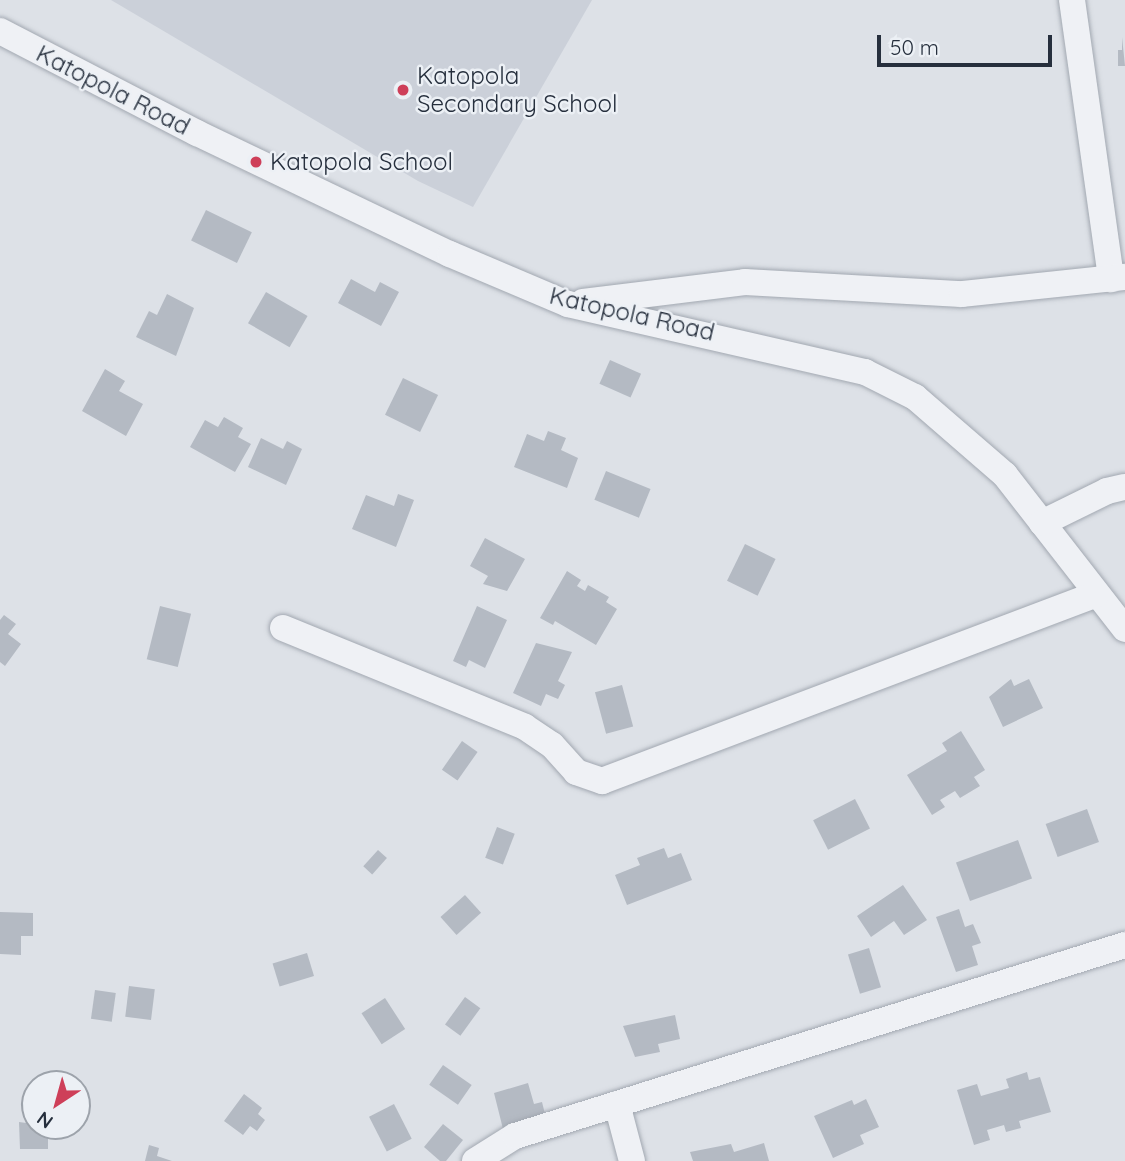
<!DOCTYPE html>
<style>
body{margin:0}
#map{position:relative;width:1125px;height:1161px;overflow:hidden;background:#dde1e7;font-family:Quicksand,sans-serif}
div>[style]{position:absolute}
.built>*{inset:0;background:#cbd0d9}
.building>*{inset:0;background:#b4bac3;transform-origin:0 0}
.roads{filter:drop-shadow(0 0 2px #a2a8b1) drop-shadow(0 0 2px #a2a8b1)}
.minor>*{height:26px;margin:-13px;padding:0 13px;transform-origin:13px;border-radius:13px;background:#eff1f5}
.dots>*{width:19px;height:19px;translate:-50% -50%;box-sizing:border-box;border:4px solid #ecf0f5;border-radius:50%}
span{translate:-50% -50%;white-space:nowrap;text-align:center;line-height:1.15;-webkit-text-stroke:5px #ecf0f5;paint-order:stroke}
.poi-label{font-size:24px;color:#262f3d}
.left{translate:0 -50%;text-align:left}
.street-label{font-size:24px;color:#262f3d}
.north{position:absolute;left:21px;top:1070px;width:70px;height:70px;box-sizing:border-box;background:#ecf0f5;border:2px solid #9da3ab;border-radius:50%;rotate:216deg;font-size:19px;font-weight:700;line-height:28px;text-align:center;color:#262f3d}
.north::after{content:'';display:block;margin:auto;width:24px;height:32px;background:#ce3f59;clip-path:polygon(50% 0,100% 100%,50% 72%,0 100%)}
.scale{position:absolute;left:877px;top:35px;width:175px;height:32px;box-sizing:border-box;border:4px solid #262f3d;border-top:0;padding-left:9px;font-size:21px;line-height:24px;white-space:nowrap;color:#262f3d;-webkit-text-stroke:5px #ecf0f5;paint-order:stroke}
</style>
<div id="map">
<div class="built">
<i style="clip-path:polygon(111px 0,592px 0,473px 207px,418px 181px)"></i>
</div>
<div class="building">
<i style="clip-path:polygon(1122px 37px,1125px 66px,1118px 66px,1118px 50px,1122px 50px)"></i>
<i style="left:206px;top:210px;width:51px;height:34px;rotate:26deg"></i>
<i style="clip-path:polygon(351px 279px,375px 292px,380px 282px,399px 292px,381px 326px,338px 303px)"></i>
<i style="left:266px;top:292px;width:48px;height:36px;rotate:30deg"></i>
<i style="clip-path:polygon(167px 294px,194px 308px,176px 356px,136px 337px,149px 311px,157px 315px)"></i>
<i style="left:610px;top:360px;width:34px;height:26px;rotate:24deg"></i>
<i style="clip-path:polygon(105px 369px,125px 381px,119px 391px,143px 404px,126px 436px,82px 411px)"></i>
<i style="left:403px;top:378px;width:39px;height:41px;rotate:26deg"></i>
<i style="clip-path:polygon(224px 417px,243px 428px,238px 437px,251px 444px,235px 472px,190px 447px,205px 420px,218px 427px)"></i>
<i style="clip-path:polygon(548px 431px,566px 438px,561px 450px,578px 458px,567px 488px,514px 467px,527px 434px,544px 441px)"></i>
<i style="clip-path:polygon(261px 438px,283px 449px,287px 441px,302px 449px,286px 485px,248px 467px)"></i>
<i style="left:606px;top:471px;width:48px;height:31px;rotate:22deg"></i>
<i style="clip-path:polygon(398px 494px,414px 500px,396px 547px,352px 529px,366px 495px,394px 506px)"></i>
<i style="clip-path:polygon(485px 538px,525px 559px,507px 591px,483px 584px,488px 576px,470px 566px)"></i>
<i style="left:745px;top:544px;width:34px;height:41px;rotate:26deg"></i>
<i style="clip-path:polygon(567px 571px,581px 580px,577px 586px,585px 591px,588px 585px,609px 597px,606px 602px,617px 609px,596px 645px,555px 621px,553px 625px,540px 618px)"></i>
<i style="left:160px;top:606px;width:32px;height:55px;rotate:14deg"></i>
<i style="clip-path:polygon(477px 606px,507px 620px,485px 668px,469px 660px,466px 667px,453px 661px)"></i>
<i style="clip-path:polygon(4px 615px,16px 624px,8px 634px,21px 644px,5px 666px,0 662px,0 620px)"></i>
<i style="clip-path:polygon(536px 643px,572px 652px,558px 681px,565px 685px,558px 699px,546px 694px,541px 706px,513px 693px)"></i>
<i style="clip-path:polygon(1011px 679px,1014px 686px,1029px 679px,1043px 708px,1003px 727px,989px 697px)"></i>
<i style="left:622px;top:685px;width:43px;height:28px;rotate:75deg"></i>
<i style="clip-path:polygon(961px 731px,985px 770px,974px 777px,980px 786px,960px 798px,955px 791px,940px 800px,945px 807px,932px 815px,907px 775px,947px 751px,942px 743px)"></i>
<i style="left:462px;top:741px;width:19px;height:35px;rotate:35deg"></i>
<i style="left:855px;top:799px;width:33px;height:47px;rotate:63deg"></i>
<i style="left:1087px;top:809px;width:35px;height:44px;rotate:70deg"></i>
<i style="left:497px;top:827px;width:19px;height:33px;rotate:21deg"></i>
<i style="left:1018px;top:840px;width:41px;height:66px;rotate:70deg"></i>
<i style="clip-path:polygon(664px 848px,668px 858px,681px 853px,692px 880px,627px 905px,615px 875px,640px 865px,637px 858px)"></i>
<i style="left:378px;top:850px;width:12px;height:22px;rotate:42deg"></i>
<i style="clip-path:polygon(903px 885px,927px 920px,904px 935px,894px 921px,871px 937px,857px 916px)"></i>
<i style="left:465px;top:895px;width:24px;height:33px;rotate:48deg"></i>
<i style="clip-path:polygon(959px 909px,965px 927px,973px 924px,981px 943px,972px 946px,978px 965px,956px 972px,936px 917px)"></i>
<i style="clip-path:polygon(0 912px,33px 913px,33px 936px,21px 936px,21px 955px,0 954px)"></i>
<i style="left:869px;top:948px;width:41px;height:22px;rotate:73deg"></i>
<i style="left:307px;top:953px;width:24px;height:36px;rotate:73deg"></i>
<i style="left:129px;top:986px;width:26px;height:31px;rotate:7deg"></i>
<i style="left:95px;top:990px;width:21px;height:29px;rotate:8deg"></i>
<i style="left:465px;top:997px;width:19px;height:34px;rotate:36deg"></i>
<i style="left:385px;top:998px;width:37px;height:28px;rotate:57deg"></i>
<i style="clip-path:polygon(675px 1015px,680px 1039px,658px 1044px,660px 1052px,635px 1057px,623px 1026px)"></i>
<i style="left:443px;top:1065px;width:35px;height:24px;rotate:35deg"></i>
<i style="clip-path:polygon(1027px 1072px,1029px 1080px,1040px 1077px,1051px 1112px,1019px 1121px,1021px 1128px,1006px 1132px,1004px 1125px,987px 1130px,990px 1140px,974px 1145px,957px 1090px,977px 1084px,981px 1096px,1009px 1088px,1006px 1079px)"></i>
<i style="clip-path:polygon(528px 1083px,534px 1104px,542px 1102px,547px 1122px,504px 1133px,494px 1093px)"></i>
<i style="clip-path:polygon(244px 1094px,262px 1108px,258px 1114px,265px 1120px,257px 1131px,250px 1126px,243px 1135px,224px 1121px)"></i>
<i style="clip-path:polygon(866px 1099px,879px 1127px,860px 1135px,864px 1144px,833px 1158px,814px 1116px,852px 1100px,854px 1105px)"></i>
<i style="left:394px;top:1104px;width:39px;height:28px;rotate:63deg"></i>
<i style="clip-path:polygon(19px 1122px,48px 1126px,48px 1149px,20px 1149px)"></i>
<i style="clip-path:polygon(443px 1124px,463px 1140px,446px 1161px,440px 1161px,424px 1147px)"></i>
<i style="clip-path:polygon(764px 1143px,769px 1161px,693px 1161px,690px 1152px,731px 1144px,734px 1152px)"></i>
<i style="clip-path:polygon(149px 1145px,159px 1148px,157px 1156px,172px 1161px,145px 1161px)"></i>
</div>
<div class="roads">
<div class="minor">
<i style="left:1072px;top:0;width:282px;rotate:82deg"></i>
<i style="left:0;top:31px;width:222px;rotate:27.4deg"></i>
<i style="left:197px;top:133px;width:280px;rotate:25.6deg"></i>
<i style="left:450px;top:254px;width:128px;rotate:23deg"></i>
<i style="left:568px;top:304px;width:305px;rotate:12.9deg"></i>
<i style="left:865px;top:372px;width:56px;rotate:26.6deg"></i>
<i style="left:915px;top:397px;width:119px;rotate:40.9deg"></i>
<i style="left:1005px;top:475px;width:195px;rotate:52.1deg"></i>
<i style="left:583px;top:302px;width:163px;rotate:-7deg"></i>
<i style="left:745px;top:282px;width:217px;rotate:3.2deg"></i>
<i style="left:962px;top:294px;width:164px;rotate:-6deg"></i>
<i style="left:1042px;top:523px;width:72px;rotate:-26.2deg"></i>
<i style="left:1107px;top:491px;width:18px;rotate:-13deg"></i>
<i style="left:283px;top:628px;width:261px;rotate:22.2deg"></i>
<i style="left:525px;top:727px;width:32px;rotate:34deg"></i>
<i style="left:552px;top:745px;width:36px;rotate:48deg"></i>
<i style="left:576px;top:772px;width:28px;rotate:19deg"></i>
<i style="left:602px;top:781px;width:529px;rotate:-20.7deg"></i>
<i style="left:617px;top:1104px;width:59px;rotate:75.3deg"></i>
<i style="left:475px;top:1161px;width:47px;rotate:-32deg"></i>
<i style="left:515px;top:1136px;width:639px;rotate:-17.39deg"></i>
</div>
</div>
<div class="dots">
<i style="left:403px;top:90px;background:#ce3f59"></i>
<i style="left:256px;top:162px;background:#ce3f59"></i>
</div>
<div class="poi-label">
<span class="left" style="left:417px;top:90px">Katopola<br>Secondary School</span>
<span class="left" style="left:270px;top:162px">Katopola School</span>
</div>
<div class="street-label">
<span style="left:113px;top:90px;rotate:27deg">Katopola Road</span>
<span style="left:632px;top:314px;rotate:13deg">Katopola Road</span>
</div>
<div class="north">N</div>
<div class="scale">50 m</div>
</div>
